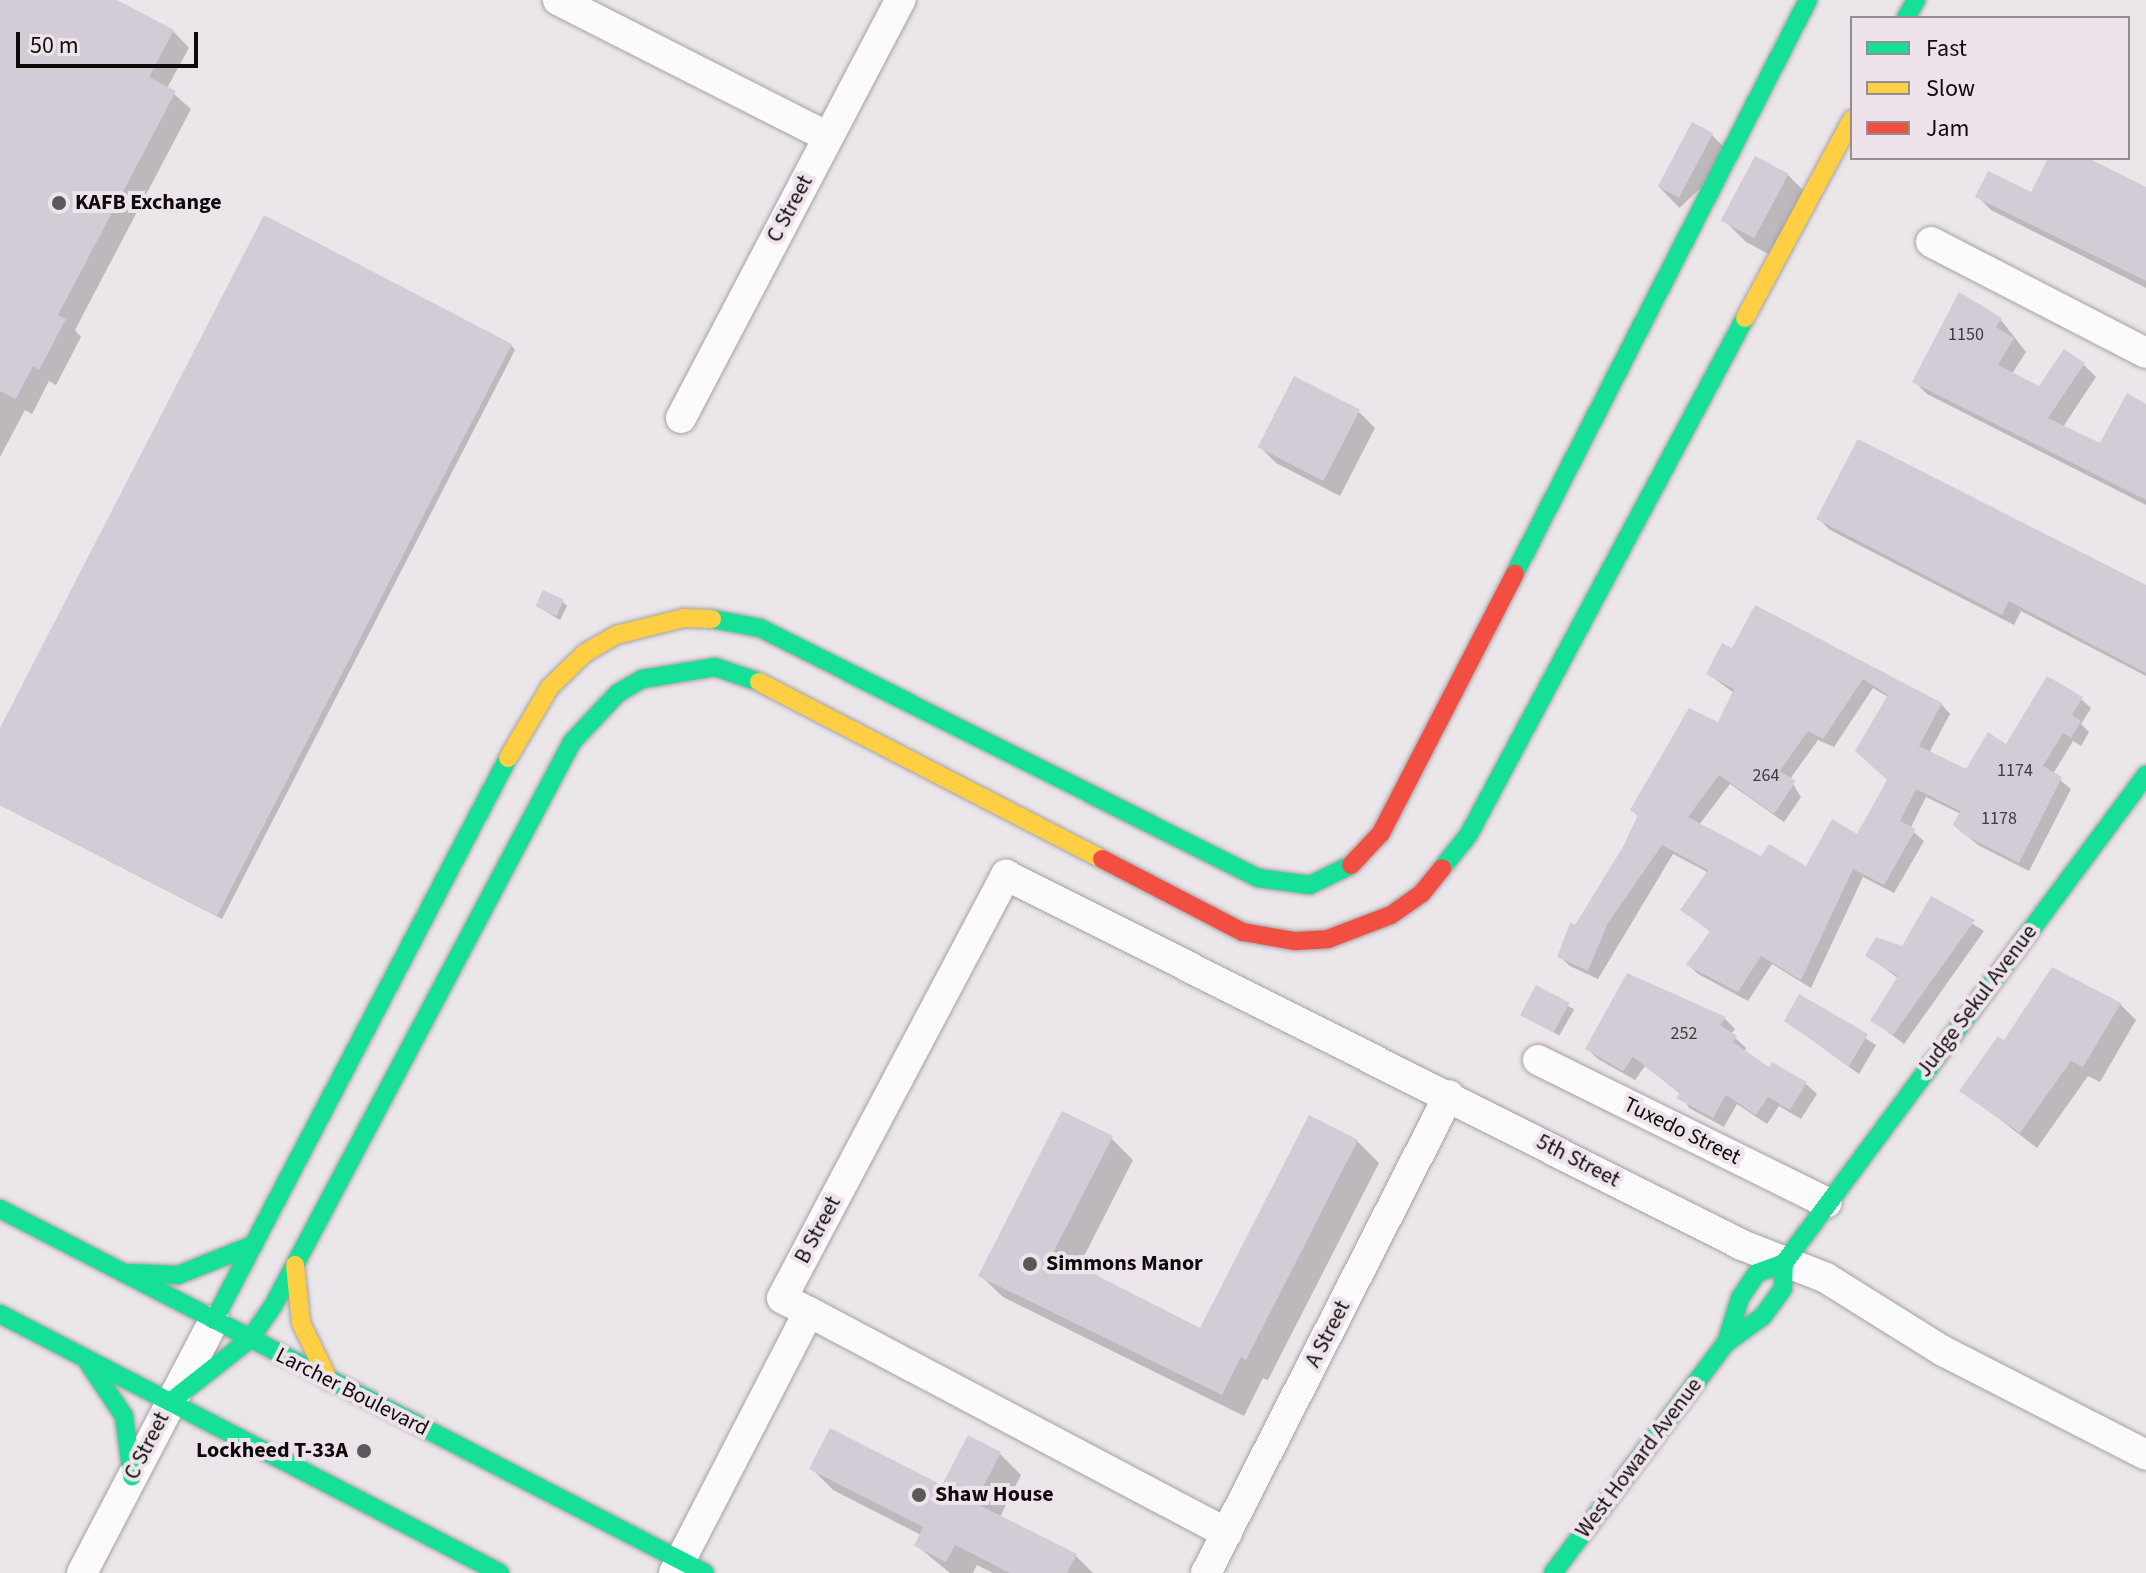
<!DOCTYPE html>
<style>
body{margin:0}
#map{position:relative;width:2146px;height:1573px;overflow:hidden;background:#ebe6ea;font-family:"Source Sans 3",sans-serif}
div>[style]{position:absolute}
.shadow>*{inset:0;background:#0003;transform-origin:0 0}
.building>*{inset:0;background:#d1ccd5;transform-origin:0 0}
.roads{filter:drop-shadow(0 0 2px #a5a1a4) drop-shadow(0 0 2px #a5a1a4)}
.street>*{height:30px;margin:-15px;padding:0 15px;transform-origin:15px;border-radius:15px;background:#fcfbfc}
.fast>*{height:18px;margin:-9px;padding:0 9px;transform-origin:9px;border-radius:9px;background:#16e098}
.slow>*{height:18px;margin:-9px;padding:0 9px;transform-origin:9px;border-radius:9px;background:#ffcf43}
.jam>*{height:18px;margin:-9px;padding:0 9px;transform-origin:9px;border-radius:9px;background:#f24e42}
.dots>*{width:22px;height:22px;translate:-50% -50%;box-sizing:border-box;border:4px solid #eee3eb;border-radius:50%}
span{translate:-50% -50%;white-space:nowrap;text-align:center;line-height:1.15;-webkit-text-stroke:8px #eee3eb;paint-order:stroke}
.number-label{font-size:18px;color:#3f3b3f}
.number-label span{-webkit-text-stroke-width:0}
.poi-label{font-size:22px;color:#0e0b0d;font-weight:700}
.left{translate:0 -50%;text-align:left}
.right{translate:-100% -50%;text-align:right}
.street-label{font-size:22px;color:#0e0b0d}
.legend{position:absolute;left:1850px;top:16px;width:280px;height:144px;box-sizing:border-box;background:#eee3eb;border:2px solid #948d92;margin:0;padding:10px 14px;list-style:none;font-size:24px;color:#0e0b0d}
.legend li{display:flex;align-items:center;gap:16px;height:40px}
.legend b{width:40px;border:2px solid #948d92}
.scale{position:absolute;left:16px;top:32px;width:182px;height:36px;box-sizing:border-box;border:4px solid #0e0b0d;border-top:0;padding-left:10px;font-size:24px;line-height:28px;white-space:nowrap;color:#0e0b0d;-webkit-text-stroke:6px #eee3eb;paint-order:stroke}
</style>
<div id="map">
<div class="shadow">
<i style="clip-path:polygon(0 0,113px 0,173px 31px,189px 48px,167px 88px,191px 109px,75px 330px,81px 337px,56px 385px,49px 381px,32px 414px,25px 410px,0 457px)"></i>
<i style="left:1712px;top:135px;width:30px;height:74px;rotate:46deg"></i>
<i style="clip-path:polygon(2050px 158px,2083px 158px,2146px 189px,2146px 288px,1991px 210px,1978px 197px,2032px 194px)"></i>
<i style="clip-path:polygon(1788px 175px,1810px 197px,1778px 259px,1746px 242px,1724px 220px)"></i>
<i style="clip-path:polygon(2001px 320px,2026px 352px,2012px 374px,2040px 388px,2083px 364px,2096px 377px,2063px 427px,2101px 446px,2146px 405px,2146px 505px,1927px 394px,1914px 381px)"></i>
<i style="clip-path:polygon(511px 345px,515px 350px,222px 919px,0 805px,0 730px)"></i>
<i style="clip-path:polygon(1359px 412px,1375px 428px,1340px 496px,1276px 463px,1260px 447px)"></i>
<i style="clip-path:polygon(1818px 518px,2146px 588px,2146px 676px,2021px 611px,2014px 625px,1830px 530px)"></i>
<i style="clip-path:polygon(563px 602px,567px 606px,560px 620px,537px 606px)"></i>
<i style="clip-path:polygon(evenodd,1756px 607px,1941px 704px,1950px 714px,1929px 753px,1967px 772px,2081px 699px,2091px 708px,2081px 724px,2089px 732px,2081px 746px,2073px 741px,2053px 774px,2071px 789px,2029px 871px,1978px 845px,1965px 834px,1961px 814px,1926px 797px,1910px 829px,1924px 841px,1894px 893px,1863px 877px,1811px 988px,1772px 964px,1748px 1001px,1698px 974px,1689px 965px,1712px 933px,1682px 910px,1709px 873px,1673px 854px,1598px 979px,1570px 966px,1560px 957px,1625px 846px,1639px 817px,1632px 810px,1719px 725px,1734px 693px,1708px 674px,1733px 651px,1756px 607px,1873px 688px,1888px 697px,1889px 780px,1858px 836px,1807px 869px,1762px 858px,1699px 825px,1730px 784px,1784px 822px,1801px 797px,1790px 779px,1818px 740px,1834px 747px,1873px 688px)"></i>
<i style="clip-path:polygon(1932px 899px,1984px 931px,1904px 1044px,1873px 1021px,1899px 979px,1868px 956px,1903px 949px)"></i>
<i style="clip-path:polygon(1628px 976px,1725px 1019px,1735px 1029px,1731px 1034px,1746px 1048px,1744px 1052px,1770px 1070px,1773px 1065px,1806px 1084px,1817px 1094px,1801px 1119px,1779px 1106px,1767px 1124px,1737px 1104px,1724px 1127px,1689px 1108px,1681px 1094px,1645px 1066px,1635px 1080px,1598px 1059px,1587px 1049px)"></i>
<i style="left:1537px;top:988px;width:43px;height:30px;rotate:30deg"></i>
<i style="clip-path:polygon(1800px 997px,1876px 1045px,1859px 1074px,1786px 1021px)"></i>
<i style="clip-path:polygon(2120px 1004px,2136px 1020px,2100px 1082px,2088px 1076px,2037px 1148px,1962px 1090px,2005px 1043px)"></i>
<i style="clip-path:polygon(1111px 1138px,1133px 1160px,1078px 1268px,1201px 1331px,1357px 1141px,1379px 1163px,1268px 1380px,1263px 1378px,1244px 1416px,1003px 1297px,981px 1276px)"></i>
<i style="clip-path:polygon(1000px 1454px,1021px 1475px,1000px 1517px,1076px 1556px,1093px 1573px,993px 1573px,977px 1565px,973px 1573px,950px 1573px,916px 1545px,921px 1535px,833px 1490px,811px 1468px,943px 1488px)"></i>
</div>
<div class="building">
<i style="clip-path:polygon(0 0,117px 0,174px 30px,149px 77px,176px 91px,58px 315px,66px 319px,39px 370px,33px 366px,16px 399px,0 391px)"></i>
<i style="left:1692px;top:122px;width:24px;height:73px;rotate:28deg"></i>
<i style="left:1755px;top:156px;width:38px;height:73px;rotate:28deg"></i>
<i style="clip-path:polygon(2048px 158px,2088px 158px,2146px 187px,2146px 281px,1975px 197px,1988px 171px,2031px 192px)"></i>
<i style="clip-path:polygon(264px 215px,512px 344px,217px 916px,0 805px,0 728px)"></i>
<i style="clip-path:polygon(1959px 292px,2002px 318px,1996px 327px,2014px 338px,1998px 365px,2039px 386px,2064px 349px,2085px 363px,2048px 418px,2100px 443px,2127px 393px,2146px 404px,2146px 500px,1912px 382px)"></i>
<i style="left:1294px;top:376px;width:74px;height:80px;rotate:27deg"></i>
<i style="clip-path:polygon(1858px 439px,2146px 585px,2146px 673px,2009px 601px,2002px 615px,1816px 519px)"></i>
<i style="left:543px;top:590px;width:23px;height:18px;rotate:25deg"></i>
<i style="clip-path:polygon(evenodd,1755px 605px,1942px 703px,1919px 746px,1966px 769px,1988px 732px,2006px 744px,2047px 676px,2083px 697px,2072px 715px,2081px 721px,2071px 738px,2063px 733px,2043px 766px,2062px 777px,2019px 863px,1966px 836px,1953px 825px,1960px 811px,1916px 789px,1900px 821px,1916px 829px,1884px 885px,1853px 869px,1801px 980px,1761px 956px,1738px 992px,1686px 965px,1710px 931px,1680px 910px,1708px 870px,1662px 845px,1608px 923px,1588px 971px,1557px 957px,1570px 923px,1575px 925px,1624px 845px,1638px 815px,1630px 810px,1689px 708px,1718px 722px,1734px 689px,1706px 674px,1722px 643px,1732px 648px,1755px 605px,1863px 679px,1888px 695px,1855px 751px,1887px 780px,1857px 834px,1832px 819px,1806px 866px,1769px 844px,1761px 856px,1688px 817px,1719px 775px,1774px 814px,1796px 781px,1780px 771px,1808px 731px,1823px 739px,1863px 679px)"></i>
<i style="clip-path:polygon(1931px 896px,1975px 920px,1893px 1035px,1870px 1021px,1898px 976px,1865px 956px,1876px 937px,1902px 946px)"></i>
<i style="clip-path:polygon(2052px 967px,2121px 1003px,2083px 1067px,2071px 1061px,2020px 1133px,1959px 1091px,1998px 1036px,2004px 1040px)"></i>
<i style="clip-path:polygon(1627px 973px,1726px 1017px,1720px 1025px,1737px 1036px,1733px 1042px,1769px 1067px,1772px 1062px,1807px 1082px,1790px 1110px,1768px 1097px,1756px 1115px,1726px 1095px,1713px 1118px,1676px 1098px,1680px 1092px,1633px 1057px,1623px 1071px,1585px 1049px)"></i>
<i style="left:1536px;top:985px;width:38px;height:34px;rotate:28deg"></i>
<i style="clip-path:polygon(1799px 994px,1868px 1034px,1849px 1066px,1784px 1021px)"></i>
<i style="clip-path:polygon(1062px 1111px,1113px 1136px,1053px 1253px,1200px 1328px,1309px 1115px,1358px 1140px,1246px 1360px,1241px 1357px,1222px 1395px,978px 1276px)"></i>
<i style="clip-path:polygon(830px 1428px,942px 1485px,968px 1435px,1001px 1452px,975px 1503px,1077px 1554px,1067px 1573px,1010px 1573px,955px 1545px,946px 1562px,914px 1546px,923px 1527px,809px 1469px)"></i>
</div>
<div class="roads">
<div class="street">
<i style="left:558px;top:0;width:303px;rotate:26.9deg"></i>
<i style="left:1931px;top:242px;width:242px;rotate:27.3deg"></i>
<i style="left:681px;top:418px;width:472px;rotate:-62.3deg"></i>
<i style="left:1538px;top:1060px;width:322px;rotate:26.3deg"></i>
<i style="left:809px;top:1312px;width:473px;rotate:27.9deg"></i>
<i style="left:82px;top:1573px;width:285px;rotate:-62.4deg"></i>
<i style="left:674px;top:1573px;width:294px;rotate:-62.7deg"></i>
<i style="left:809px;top:1312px;width:30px;rotate:-153deg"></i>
<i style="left:782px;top:1298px;width:479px;rotate:-62.1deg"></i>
<i style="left:1006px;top:875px;width:824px;rotate:26.69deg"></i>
<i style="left:1742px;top:1245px;width:90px;rotate:21.4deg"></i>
<i style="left:1826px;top:1278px;width:138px;rotate:32deg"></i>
<i style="left:1943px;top:1351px;width:228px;rotate:27.1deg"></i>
<i style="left:1206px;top:1573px;width:536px;rotate:-63.05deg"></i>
</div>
<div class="fast">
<i style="left:1906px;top:18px;width:21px;rotate:-61deg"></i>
<i style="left:1515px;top:573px;width:644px;rotate:-62.92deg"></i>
<i style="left:712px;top:619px;width:49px;rotate:10.6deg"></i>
<i style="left:760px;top:628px;width:557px;rotate:26.66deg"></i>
<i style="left:1258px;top:878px;width:52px;rotate:7.7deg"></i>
<i style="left:1310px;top:885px;width:46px;rotate:-26deg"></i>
<i style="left:1442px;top:868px;width:43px;rotate:-51.5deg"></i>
<i style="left:1469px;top:834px;width:585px;rotate:-61.86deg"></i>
<i style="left:0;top:1209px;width:793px;rotate:27.31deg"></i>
<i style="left:132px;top:1273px;width:46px;rotate:2.5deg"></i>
<i style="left:178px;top:1275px;width:81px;rotate:-21.8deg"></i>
<i style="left:0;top:1314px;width:563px;rotate:27.38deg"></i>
<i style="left:214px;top:1320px;width:634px;rotate:-62.38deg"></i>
<i style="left:1726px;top:1343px;width:47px;rotate:-72.7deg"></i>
<i style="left:1740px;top:1298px;width:30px;rotate:-56deg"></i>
<i style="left:1757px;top:1273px;width:29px;rotate:-20deg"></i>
<i style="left:1784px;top:1263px;width:608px;rotate:-53.43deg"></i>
<i style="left:89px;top:1364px;width:63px;rotate:56.1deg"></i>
<i style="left:124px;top:1416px;width:61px;rotate:82.4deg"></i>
<i style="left:170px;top:1402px;width:102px;rotate:-38.2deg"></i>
<i style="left:250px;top:1339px;width:40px;rotate:-55.1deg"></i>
<i style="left:273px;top:1306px;width:638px;rotate:-62.07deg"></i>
<i style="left:572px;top:742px;width:67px;rotate:-46.8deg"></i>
<i style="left:618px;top:693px;width:28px;rotate:-30deg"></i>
<i style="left:642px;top:679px;width:74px;rotate:-9.3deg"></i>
<i style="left:715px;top:667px;width:46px;rotate:18.8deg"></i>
<i style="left:1553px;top:1573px;width:288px;rotate:-53.1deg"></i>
<i style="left:1726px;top:1343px;width:46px;rotate:-36.1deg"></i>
<i style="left:1763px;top:1316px;width:34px;rotate:-54deg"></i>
<i style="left:1783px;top:1288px;width:25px;rotate:-88deg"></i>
</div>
<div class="slow">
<i style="left:1745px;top:318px;width:226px;rotate:-61.7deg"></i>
<i style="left:759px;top:682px;width:386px;rotate:27.3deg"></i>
<i style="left:508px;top:758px;width:82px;rotate:-59.4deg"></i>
<i style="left:550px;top:687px;width:49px;rotate:-44.2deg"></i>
<i style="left:585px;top:653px;width:36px;rotate:-30deg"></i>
<i style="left:616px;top:635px;width:70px;rotate:-14deg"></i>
<i style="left:684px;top:618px;width:28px;rotate:2deg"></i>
<i style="left:295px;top:1265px;width:58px;rotate:84.1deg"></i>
<i style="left:301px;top:1323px;width:64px;rotate:64.2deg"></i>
</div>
<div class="jam">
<i style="left:1102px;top:859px;width:159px;rotate:27.4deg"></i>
<i style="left:1243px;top:932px;width:53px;rotate:9.8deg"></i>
<i style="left:1295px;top:941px;width:33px;rotate:-3deg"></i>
<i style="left:1328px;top:939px;width:67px;rotate:-20.9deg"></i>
<i style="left:1391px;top:915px;width:38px;rotate:-35deg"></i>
<i style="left:1422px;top:893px;width:32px;rotate:-51deg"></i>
<i style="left:1351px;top:865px;width:44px;rotate:-46.8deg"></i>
<i style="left:1381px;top:833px;width:292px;rotate:-62.7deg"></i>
</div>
</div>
<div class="dots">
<i style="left:59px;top:203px;background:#5b585a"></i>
<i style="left:1030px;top:1264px;background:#5b585a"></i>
<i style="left:364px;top:1451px;background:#5b585a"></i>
<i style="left:919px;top:1495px;background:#5b585a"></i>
</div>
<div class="number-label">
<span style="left:1966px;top:335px">1150</span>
<span style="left:2015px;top:771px">1174</span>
<span style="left:1766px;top:776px">264</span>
<span style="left:1999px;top:819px">1178</span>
<span style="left:1684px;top:1034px">252</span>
</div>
<div class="poi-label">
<span class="left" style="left:75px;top:203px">KAFB Exchange</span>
<span class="left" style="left:1046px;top:1264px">Simmons Manor</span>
<span class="right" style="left:348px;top:1451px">Lockheed T-33A</span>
<span class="left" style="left:935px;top:1495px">Shaw House</span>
</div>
<div class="street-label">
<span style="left:790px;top:209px;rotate:-62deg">C Street</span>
<span style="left:1977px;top:1001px;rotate:-53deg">Judge Sekul Avenue</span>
<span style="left:1682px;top:1131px;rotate:26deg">Tuxedo Street</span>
<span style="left:1578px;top:1161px;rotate:27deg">5th Street</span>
<span style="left:818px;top:1230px;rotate:-62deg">B Street</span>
<span style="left:1328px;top:1334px;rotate:-63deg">A Street</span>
<span style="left:352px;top:1392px;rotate:27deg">Larcher Boulevard</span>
<span style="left:147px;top:1446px;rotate:-63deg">C Street</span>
<span style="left:1639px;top:1458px;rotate:-53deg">West Howard Avenue</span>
</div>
<ul class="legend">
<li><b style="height:10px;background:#16e098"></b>Fast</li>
<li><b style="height:10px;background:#ffcf43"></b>Slow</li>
<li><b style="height:10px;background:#f24e42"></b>Jam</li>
</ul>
<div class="scale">50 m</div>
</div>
